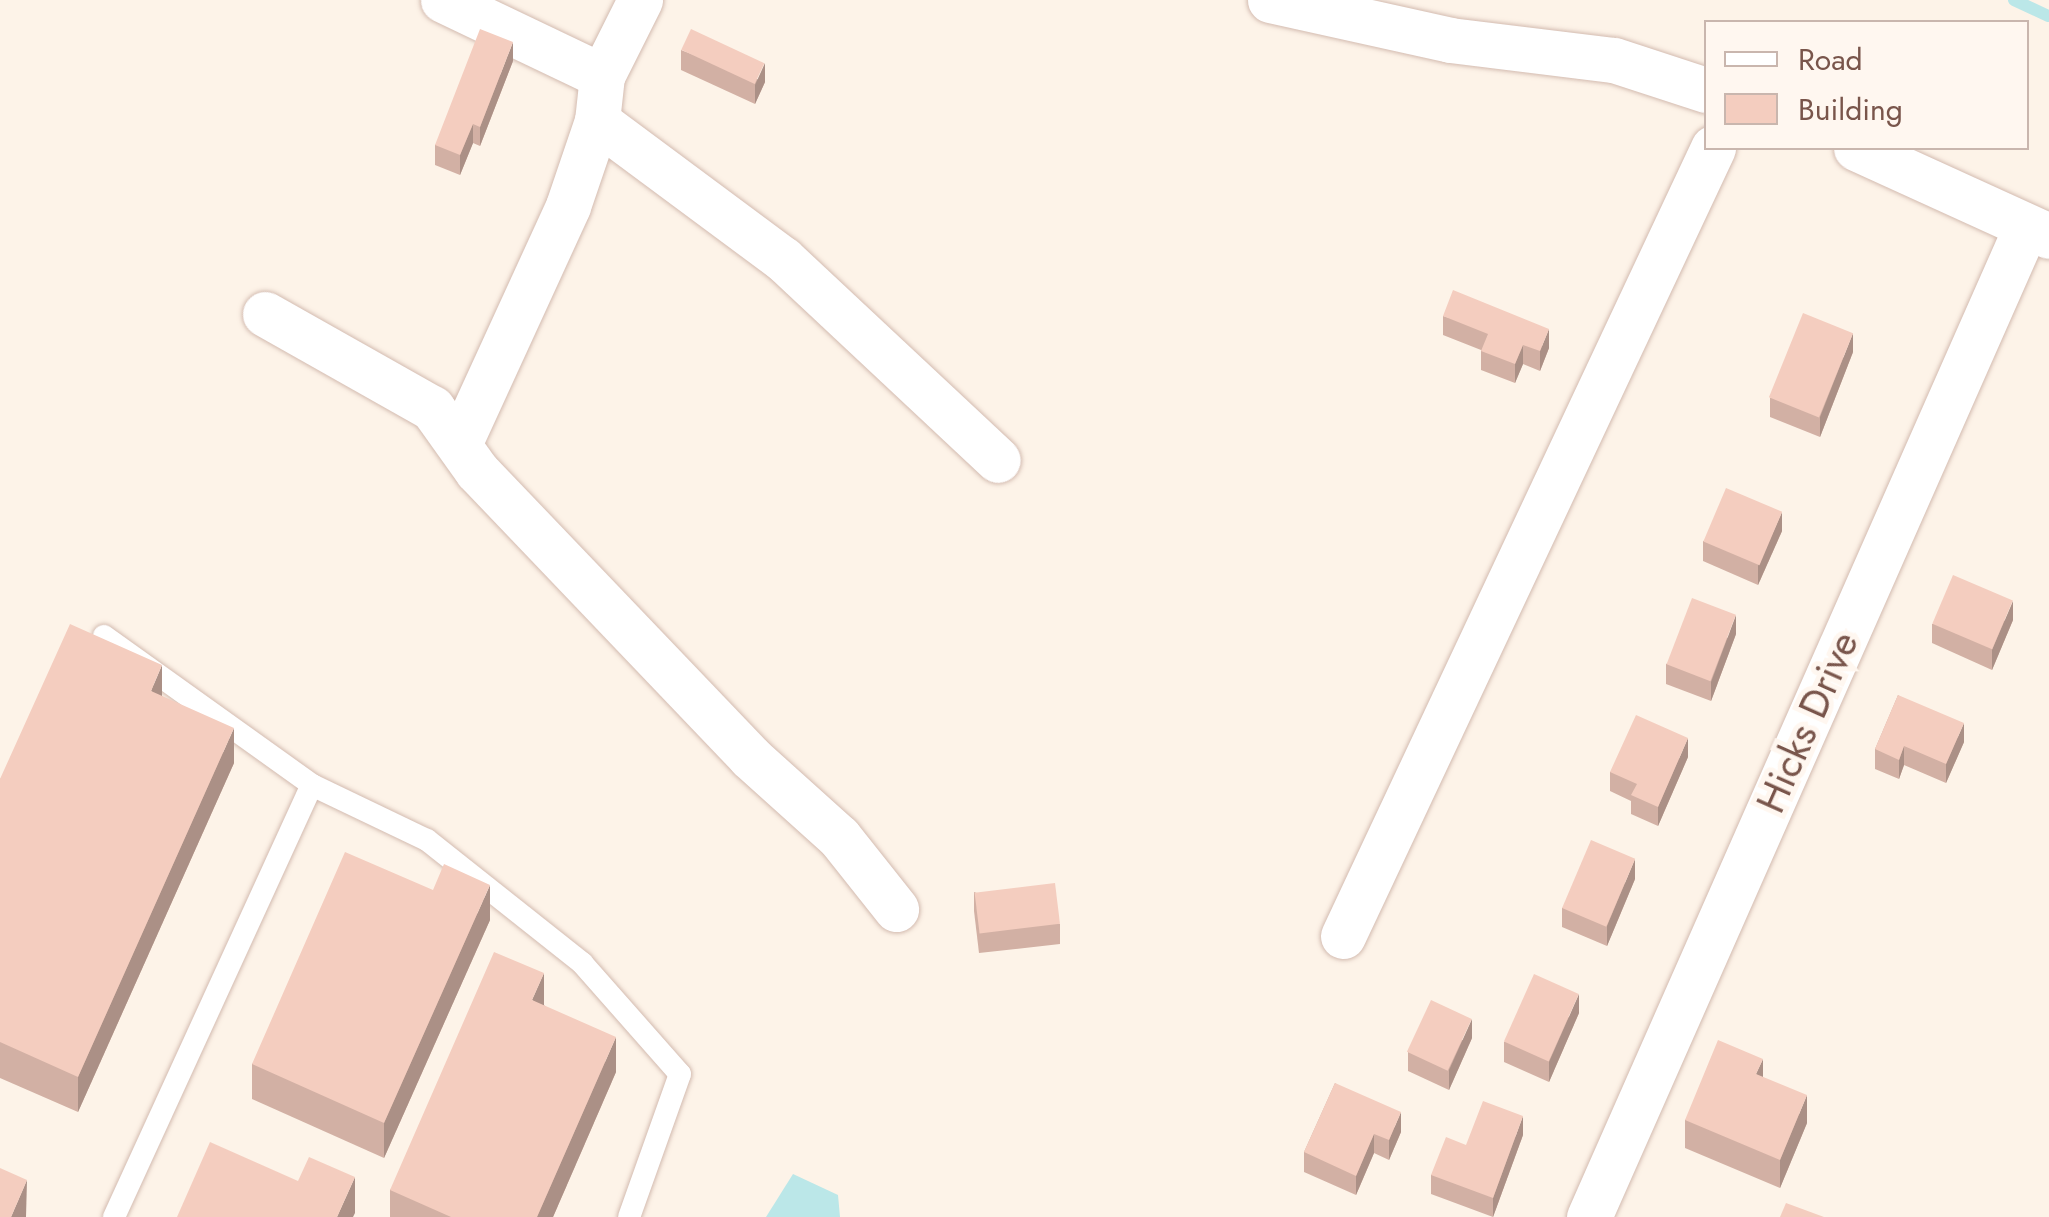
<!DOCTYPE html>
<style>
body{margin:0}
#map{position:relative;width:2049px;height:1217px;overflow:hidden;background:#fdf3e8;font-family:Jost,sans-serif}
div>[style]{position:absolute}
.water>*{inset:0;background:#bbe7e8}
.stream>*{height:12px;margin:-6px;padding:0 6px;transform-origin:6px;border-radius:6px;background:#bbe7e8}
.roads{filter:drop-shadow(0 0 2px #d3bbb0) drop-shadow(0 0 2px #d3bbb0)}
.service>*{height:22px;margin:-11px;padding:0 11px;transform-origin:11px;border-radius:11px;background:#fff}
.minor>*{height:45px;margin:-22.5px;padding:0 22.5px;transform-origin:22.5px;border-radius:22.5px;background:#fff}
.wall>*{inset:0;background:#d2b0a4}
.shaded-wall>*{inset:0;background:#ab9086}
.building>*{inset:0;background:#f4cdbf;transform-origin:0 0}
span{translate:-50% -50%;white-space:nowrap;text-align:center;line-height:1.15;-webkit-text-stroke:10px #fff7f0;paint-order:stroke}
.street-label{font-size:40px;color:#79554b}
.legend{position:absolute;left:1704px;top:20px;width:325px;height:130px;box-sizing:border-box;background:#fff7f0;border:2px solid #c9b6ae;margin:0;padding:12px 18px;list-style:none;font-size:30px;color:#79554b}
.legend li{display:flex;align-items:center;gap:20px;height:50px}
.legend b{width:50px;border:2px solid #c9b6ae}
</style>
<div id="map">
<div class="water">
<i style="clip-path:polygon(793px 1174px,838px 1195px,840px 1217px,766px 1217px)"></i>
</div>
<div class="stream">
<i style="left:2014px;top:0;width:38px;rotate:25deg"></i>
</div>
<div class="roads">
<div class="service">
<i style="left:104px;top:636px;width:256px;rotate:35.6deg"></i>
<i style="left:312px;top:785px;width:127px;rotate:25.6deg"></i>
<i style="left:427px;top:840px;width:198px;rotate:38.4deg"></i>
<i style="left:582px;top:963px;width:148px;rotate:48.6deg"></i>
<i style="left:680px;top:1074px;width:152px;rotate:109.6deg"></i>
<i style="left:114px;top:1217px;width:475px;rotate:-65.4deg"></i>
</div>
<div class="minor">
<i style="left:443px;top:0;width:176px;rotate:25.5deg"></i>
<i style="left:1270px;top:0;width:184px;rotate:12.5deg"></i>
<i style="left:1450px;top:40px;width:165px;rotate:7deg"></i>
<i style="left:1614px;top:60px;width:97px;rotate:18.1deg"></i>
<i style="left:597px;top:121px;width:232px;rotate:36.6deg"></i>
<i style="left:783px;top:259px;width:294px;rotate:43.1deg"></i>
<i style="left:1856px;top:148px;width:212px;rotate:24.5deg"></i>
<i style="left:265px;top:314px;width:192px;rotate:29.4deg"></i>
<i style="left:432px;top:408px;width:77px;rotate:54.5deg"></i>
<i style="left:477px;top:471px;width:395px;rotate:46.3deg"></i>
<i style="left:750px;top:757px;width:120px;rotate:42deg"></i>
<i style="left:839px;top:837px;width:92px;rotate:51.6deg"></i>
<i style="left:461px;top:440px;width:257px;rotate:-65.4deg"></i>
<i style="left:568px;top:206px;width:90px;rotate:-71.2deg"></i>
<i style="left:597px;top:121px;width:45px;rotate:-83.7deg"></i>
<i style="left:602px;top:76px;width:85px;rotate:-63.4deg"></i>
<i style="left:1343px;top:936px;width:871px;rotate:-64.85deg"></i>
<i style="left:1589px;top:1217px;width:1082px;rotate:-66.18deg"></i>
</div>
</div>
<div class="wall">
<i style="clip-path:polygon(681px 50px,765px 82px,755px 104px,681px 70px)"></i>
<i style="clip-path:polygon(513px 61px,480px 146px,473px 143px,460px 175px,435px 165px,435px 145px)"></i>
<i style="clip-path:polygon(1443px 316px,1549px 348px,1540px 371px,1523px 364px,1515px 383px,1481px 370px,1481px 350px,1443px 335px)"></i>
<i style="clip-path:polygon(1853px 352px,1820px 437px,1770px 417px,1770px 398px)"></i>
<i style="clip-path:polygon(1782px 531px,1758px 585px,1703px 561px,1703px 541px)"></i>
<i style="clip-path:polygon(2013px 620px,1992px 670px,1932px 643px,1932px 624px)"></i>
<i style="clip-path:polygon(1736px 634px,1711px 701px,1666px 684px,1666px 664px)"></i>
<i style="clip-path:polygon(1898px 695px,1964px 742px,1946px 783px,1904px 765px,1899px 779px,1875px 769px,1875px 749px)"></i>
<i style="clip-path:polygon(162px 696px,234px 763px,78px 1112px,0 1078px,0 779px)"></i>
<i style="clip-path:polygon(1688px 757px,1658px 826px,1631px 814px,1631px 801px,1610px 791px,1610px 772px)"></i>
<i style="clip-path:polygon(1635px 879px,1607px 946px,1562px 927px,1562px 908px)"></i>
<i style="clip-path:polygon(433px 890px,490px 920px,384px 1158px,252px 1099px,252px 1064px)"></i>
<i style="clip-path:polygon(974px 892px,1060px 924px,1060px 944px,979px 953px,974px 911px)"></i>
<i style="clip-path:polygon(544px 1005px,616px 1072px,553px 1217px,390px 1217px,390px 1190px)"></i>
<i style="clip-path:polygon(1579px 1013px,1549px 1082px,1504px 1062px,1504px 1042px)"></i>
<i style="clip-path:polygon(1472px 1038px,1449px 1090px,1408px 1071px,1408px 1052px)"></i>
<i style="clip-path:polygon(1763px 1077px,1807px 1123px,1780px 1188px,1685px 1148px,1685px 1120px)"></i>
<i style="clip-path:polygon(1335px 1083px,1401px 1132px,1389px 1160px,1374px 1153px,1356px 1195px,1304px 1172px,1304px 1152px)"></i>
<i style="clip-path:polygon(1523px 1135px,1493px 1217px,1431px 1194px,1431px 1175px,1466px 1145px)"></i>
</div>
<div class="shaded-wall">
<i style="clip-path:polygon(513px 42px,513px 61px,480px 146px,480px 127px)"></i>
<i style="clip-path:polygon(765px 63px,765px 82px,755px 104px,755px 85px)"></i>
<i style="clip-path:polygon(473px 124px,473px 143px,460px 175px,460px 155px)"></i>
<i style="clip-path:polygon(1549px 329px,1549px 348px,1540px 371px,1540px 351px)"></i>
<i style="clip-path:polygon(1853px 333px,1853px 352px,1820px 437px,1820px 417px)"></i>
<i style="clip-path:polygon(1523px 345px,1523px 364px,1515px 383px,1515px 364px)"></i>
<i style="clip-path:polygon(1782px 512px,1782px 531px,1758px 585px,1758px 566px)"></i>
<i style="clip-path:polygon(2013px 601px,2013px 620px,1992px 670px,1992px 650px)"></i>
<i style="clip-path:polygon(1736px 615px,1736px 634px,1711px 701px,1711px 682px)"></i>
<i style="clip-path:polygon(162px 665px,162px 701px,151px 691px)"></i>
<i style="clip-path:polygon(1964px 723px,1964px 742px,1946px 783px,1946px 764px)"></i>
<i style="clip-path:polygon(234px 728px,234px 763px,78px 1112px,78px 1077px)"></i>
<i style="clip-path:polygon(1688px 738px,1688px 757px,1658px 826px,1658px 807px)"></i>
<i style="clip-path:polygon(1904px 746px,1904px 765px,1899px 779px,1899px 760px)"></i>
<i style="clip-path:polygon(1635px 859px,1635px 879px,1607px 946px,1607px 926px)"></i>
<i style="clip-path:polygon(490px 885px,490px 920px,384px 1158px,384px 1123px)"></i>
<i style="clip-path:polygon(544px 973px,544px 1009px,532px 1000px)"></i>
<i style="clip-path:polygon(1579px 994px,1579px 1013px,1549px 1082px,1549px 1062px)"></i>
<i style="clip-path:polygon(1472px 1019px,1472px 1038px,1449px 1090px,1449px 1070px)"></i>
<i style="clip-path:polygon(616px 1037px,616px 1072px,553px 1217px,537px 1217px)"></i>
<i style="clip-path:polygon(1763px 1059px,1763px 1086px,1756px 1074px)"></i>
<i style="clip-path:polygon(1807px 1095px,1807px 1123px,1780px 1188px,1780px 1160px)"></i>
<i style="clip-path:polygon(1401px 1112px,1401px 1132px,1389px 1160px,1389px 1140px)"></i>
<i style="clip-path:polygon(1523px 1116px,1523px 1135px,1493px 1217px,1493px 1198px)"></i>
<i style="clip-path:polygon(1374px 1134px,1374px 1153px,1356px 1195px,1356px 1176px)"></i>
<i style="clip-path:polygon(355px 1177px,355px 1213px,353px 1217px,337px 1217px)"></i>
<i style="clip-path:polygon(27px 1180px,26px 1217px,11px 1217px)"></i>
</div>
<div class="building">
<i style="clip-path:polygon(480px 29px,513px 42px,480px 127px,473px 124px,460px 155px,435px 145px)"></i>
<i style="left:691px;top:29px;width:81px;height:23px;rotate:25deg"></i>
<i style="clip-path:polygon(1453px 290px,1549px 329px,1540px 351px,1523px 345px,1515px 364px,1481px 351px,1488px 334px,1443px 316px)"></i>
<i style="left:1803px;top:313px;width:54px;height:91px;rotate:22deg"></i>
<i style="left:1726px;top:488px;width:61px;height:58px;rotate:23deg"></i>
<i style="left:1953px;top:575px;width:65px;height:53px;rotate:23deg"></i>
<i style="left:1692px;top:598px;width:47px;height:71px;rotate:21deg"></i>
<i style="clip-path:polygon(70px 624px,162px 665px,151px 691px,234px 728px,78px 1077px,0 1042px,0 779px)"></i>
<i style="clip-path:polygon(1898px 695px,1964px 723px,1946px 764px,1904px 746px,1899px 760px,1875px 749px)"></i>
<i style="clip-path:polygon(1636px 715px,1688px 738px,1658px 807px,1631px 795px,1637px 784px,1610px 772px)"></i>
<i style="left:1591px;top:840px;width:48px;height:74px;rotate:23deg"></i>
<i style="clip-path:polygon(345px 852px,433px 890px,444px 864px,490px 885px,384px 1123px,252px 1064px)"></i>
<i style="left:1055px;top:883px;width:41px;height:81px;rotate:83deg"></i>
<i style="clip-path:polygon(494px 952px,544px 973px,532px 1000px,616px 1037px,537px 1217px,451px 1217px,390px 1190px)"></i>
<i style="left:1534px;top:974px;width:49px;height:74px;rotate:24deg"></i>
<i style="left:1431px;top:1000px;width:45px;height:57px;rotate:25deg"></i>
<i style="clip-path:polygon(1718px 1040px,1763px 1059px,1756px 1074px,1807px 1095px,1780px 1160px,1685px 1120px)"></i>
<i style="clip-path:polygon(1335px 1083px,1401px 1112px,1389px 1140px,1374px 1134px,1356px 1176px,1304px 1152px)"></i>
<i style="clip-path:polygon(1483px 1101px,1523px 1116px,1493px 1198px,1431px 1175px,1446px 1137px,1466px 1145px)"></i>
<i style="clip-path:polygon(210px 1142px,298px 1181px,309px 1157px,355px 1177px,337px 1217px,177px 1217px)"></i>
<i style="clip-path:polygon(0 1168px,27px 1180px,11px 1217px,0 1217px)"></i>
<i style="clip-path:polygon(1786px 1203px,1824px 1217px,1780px 1217px)"></i>
</div>
<div class="street-label">
<span style="left:1807px;top:722px;rotate:-66deg">Hicks Drive</span>
</div>
<ul class="legend">
<li><b style="height:12px;background:#fff"></b>Road</li>
<li><b style="height:28px;background:#f4cdbf"></b>Building</li>
</ul>
</div>
